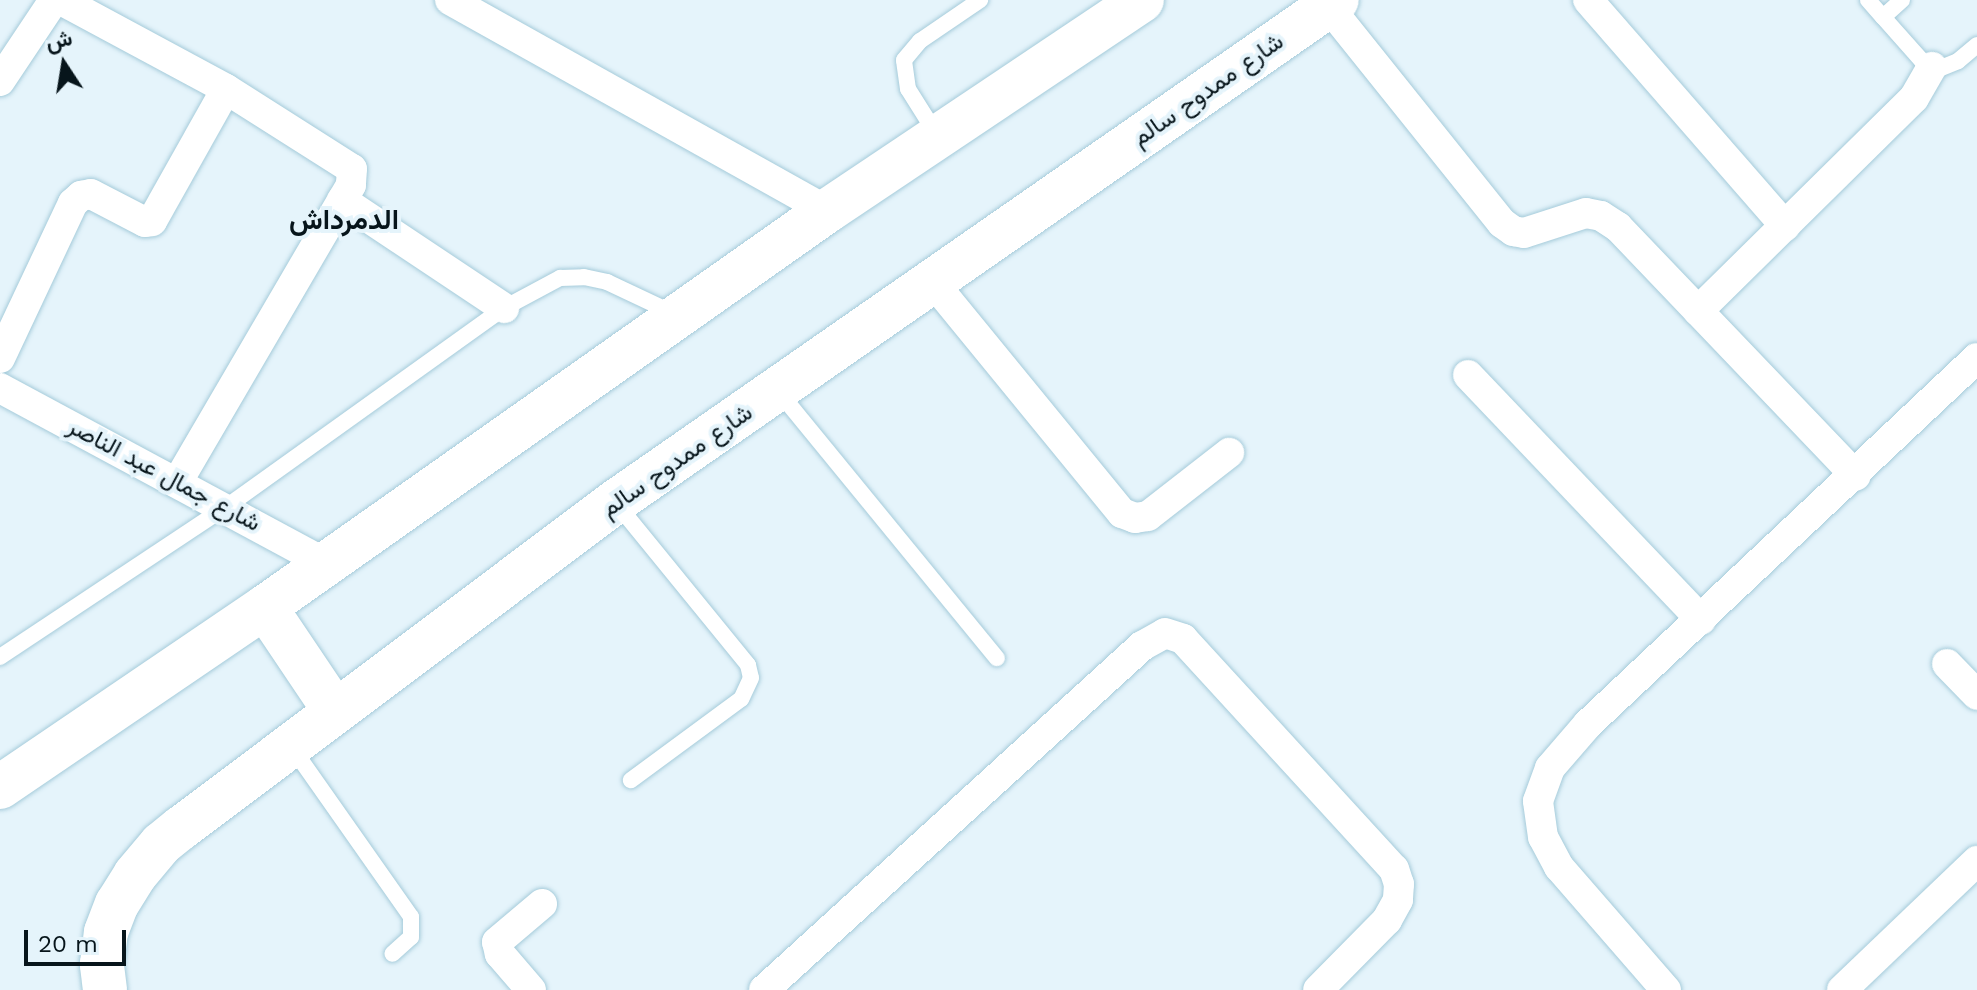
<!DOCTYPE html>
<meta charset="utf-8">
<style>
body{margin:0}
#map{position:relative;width:1977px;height:990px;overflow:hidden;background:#e5f4fb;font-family:"Work Sans",Vazirmatn,sans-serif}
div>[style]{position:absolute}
.roads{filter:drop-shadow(0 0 2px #a5cbda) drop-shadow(0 0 2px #a5cbda)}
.lane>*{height:16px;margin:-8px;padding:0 8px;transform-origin:8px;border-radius:8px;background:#fff}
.street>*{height:30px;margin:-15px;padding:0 15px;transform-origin:15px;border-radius:15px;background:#fff}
.secondary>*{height:44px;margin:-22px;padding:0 22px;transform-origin:22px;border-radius:22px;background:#fff}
span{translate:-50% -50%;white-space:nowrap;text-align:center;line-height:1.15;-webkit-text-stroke:8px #e5f4fb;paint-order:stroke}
.street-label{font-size:24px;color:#07151b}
.quarter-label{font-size:28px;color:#07151b;font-weight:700}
.north{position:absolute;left:24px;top:24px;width:80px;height:80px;-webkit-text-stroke:6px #e5f4fb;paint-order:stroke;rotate:348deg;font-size:22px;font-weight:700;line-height:32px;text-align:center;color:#07151b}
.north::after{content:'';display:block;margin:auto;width:28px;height:36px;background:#07151b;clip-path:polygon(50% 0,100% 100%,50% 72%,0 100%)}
.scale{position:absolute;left:24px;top:930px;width:102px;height:36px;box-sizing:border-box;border:4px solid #07151b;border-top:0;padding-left:10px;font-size:24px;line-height:28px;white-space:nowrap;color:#07151b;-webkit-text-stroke:6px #e5f4fb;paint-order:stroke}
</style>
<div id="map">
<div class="roads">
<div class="lane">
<i style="left:1868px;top:0;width:23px;rotate:49deg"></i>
<i style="left:1902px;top:0;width:25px;rotate:138deg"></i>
<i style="left:1883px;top:17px;width:59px;rotate:48.4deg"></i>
<i style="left:1922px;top:61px;width:20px;rotate:20deg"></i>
<i style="left:1941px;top:68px;width:18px;rotate:-22deg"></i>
<i style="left:1958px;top:61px;width:25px;rotate:-40deg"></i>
<i style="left:937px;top:135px;width:54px;rotate:-122.2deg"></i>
<i style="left:908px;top:89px;width:29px;rotate:-98deg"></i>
<i style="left:904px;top:60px;width:25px;rotate:-50deg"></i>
<i style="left:920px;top:41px;width:73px;rotate:-34.3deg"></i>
<i style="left:779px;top:392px;width:344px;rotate:50.7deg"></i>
<i style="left:616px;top:503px;width:209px;rotate:50.8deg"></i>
<i style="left:748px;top:665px;width:13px;rotate:77deg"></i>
<i style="left:751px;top:678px;width:23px;rotate:115deg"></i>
<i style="left:741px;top:699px;width:137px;rotate:143.6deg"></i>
<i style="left:0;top:657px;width:271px;rotate:-33.6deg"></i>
<i style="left:226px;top:507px;width:342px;rotate:-35.6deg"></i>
<i style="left:504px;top:308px;width:64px;rotate:-28.2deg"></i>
<i style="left:560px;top:278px;width:24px;rotate:-2deg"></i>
<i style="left:584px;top:277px;width:24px;rotate:12deg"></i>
<i style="left:607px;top:282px;width:75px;rotate:25.2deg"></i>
<i style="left:291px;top:746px;width:209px;rotate:54.9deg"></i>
<i style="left:411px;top:917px;width:20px;rotate:90deg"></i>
<i style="left:411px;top:937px;width:25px;rotate:138deg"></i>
</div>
<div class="street">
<i style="left:61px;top:0;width:187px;rotate:28.3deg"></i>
<i style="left:226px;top:89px;width:149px;rotate:32.4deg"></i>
<i style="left:352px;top:169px;width:16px;rotate:94deg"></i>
<i style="left:351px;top:185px;width:345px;rotate:120.3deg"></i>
<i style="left:450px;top:0;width:432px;rotate:29.2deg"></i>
<i style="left:1588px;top:0;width:300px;rotate:48.9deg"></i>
<i style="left:1328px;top:6px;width:278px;rotate:51.3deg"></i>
<i style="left:1502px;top:223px;width:14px;rotate:36deg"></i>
<i style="left:1513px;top:231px;width:11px;rotate:10deg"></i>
<i style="left:1524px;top:233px;width:65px;rotate:-17.9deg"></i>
<i style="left:1586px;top:213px;width:15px;rotate:11deg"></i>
<i style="left:1601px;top:216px;width:20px;rotate:33deg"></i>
<i style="left:1618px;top:227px;width:344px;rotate:46.3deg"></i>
<i style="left:0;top:81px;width:97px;rotate:-56.3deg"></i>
<i style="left:342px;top:200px;width:195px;rotate:33.7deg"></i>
<i style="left:932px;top:281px;width:300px;rotate:50.7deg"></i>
<i style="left:1122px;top:513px;width:14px;rotate:21deg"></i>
<i style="left:1135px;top:518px;width:13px;rotate:-9deg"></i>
<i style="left:1148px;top:516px;width:103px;rotate:-37.9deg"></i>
<i style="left:1698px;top:311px;width:303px;rotate:-44.6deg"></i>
<i style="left:1914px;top:98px;width:36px;rotate:-60deg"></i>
<i style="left:0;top:358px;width:171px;rotate:-64.8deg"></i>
<i style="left:73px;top:203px;width:11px;rotate:-41deg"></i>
<i style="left:81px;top:196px;width:10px;rotate:-11deg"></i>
<i style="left:91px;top:194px;width:61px;rotate:27.4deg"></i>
<i style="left:145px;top:222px;width:7px;rotate:-8deg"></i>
<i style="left:152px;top:221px;width:151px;rotate:-60.7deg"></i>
<i style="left:1468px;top:375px;width:338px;rotate:46.4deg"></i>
<i style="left:0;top:388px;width:371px;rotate:28.3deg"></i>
<i style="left:1947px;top:664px;width:43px;rotate:45.9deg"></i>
<i style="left:531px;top:990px;width:48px;rotate:-130.7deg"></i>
<i style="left:500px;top:954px;width:12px;rotate:-104deg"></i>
<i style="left:497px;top:942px;width:59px;rotate:-40.2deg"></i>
<i style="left:764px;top:990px;width:511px;rotate:-42.3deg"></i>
<i style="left:1142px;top:646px;width:26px;rotate:-29deg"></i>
<i style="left:1165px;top:633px;width:19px;rotate:18deg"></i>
<i style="left:1183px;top:639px;width:312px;rotate:47.5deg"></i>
<i style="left:1394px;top:869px;width:16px;rotate:72deg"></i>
<i style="left:1399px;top:884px;width:16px;rotate:94deg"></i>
<i style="left:1398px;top:900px;width:23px;rotate:119deg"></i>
<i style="left:1387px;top:920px;width:98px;rotate:134.6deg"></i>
<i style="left:1666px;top:990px;width:163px;rotate:-131deg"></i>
<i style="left:1559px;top:867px;width:34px;rotate:-118deg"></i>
<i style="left:1543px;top:837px;width:36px;rotate:-98deg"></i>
<i style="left:1538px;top:801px;width:35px;rotate:-70deg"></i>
<i style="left:1550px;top:768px;width:58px;rotate:-49.2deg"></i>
<i style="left:1588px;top:724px;width:534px;rotate:-43.26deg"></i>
<i style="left:1842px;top:990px;width:187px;rotate:-43.7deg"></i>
</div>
<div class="secondary">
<i style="left:265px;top:607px;width:125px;rotate:56.1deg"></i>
<i style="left:0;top:787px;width:320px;rotate:-34.2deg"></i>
<i style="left:265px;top:607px;width:688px;rotate:-35.17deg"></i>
<i style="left:827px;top:211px;width:379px;rotate:-33.8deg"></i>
<i style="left:105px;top:990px;width:26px;rotate:-97deg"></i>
<i style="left:102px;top:964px;width:32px;rotate:-83deg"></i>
<i style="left:106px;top:932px;width:30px;rotate:-69deg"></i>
<i style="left:117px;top:904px;width:34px;rotate:-58deg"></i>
<i style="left:135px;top:875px;width:40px;rotate:-50deg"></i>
<i style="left:161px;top:844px;width:26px;rotate:-39deg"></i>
<i style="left:181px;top:828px;width:543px;rotate:-36.91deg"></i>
<i style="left:615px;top:502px;width:879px;rotate:-34.81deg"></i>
</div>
</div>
<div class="street-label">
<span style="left:1208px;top:90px;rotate:-35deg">شارع ممدوح سالم</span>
<span style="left:677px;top:461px;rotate:-35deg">شارع ممدوح سالم</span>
<span style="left:164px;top:475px;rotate:28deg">شارع جمال عبد الناصر</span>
</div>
<div class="quarter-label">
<span style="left:344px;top:220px">الدمرداش</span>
</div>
<div class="north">ش</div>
<div class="scale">20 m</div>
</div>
